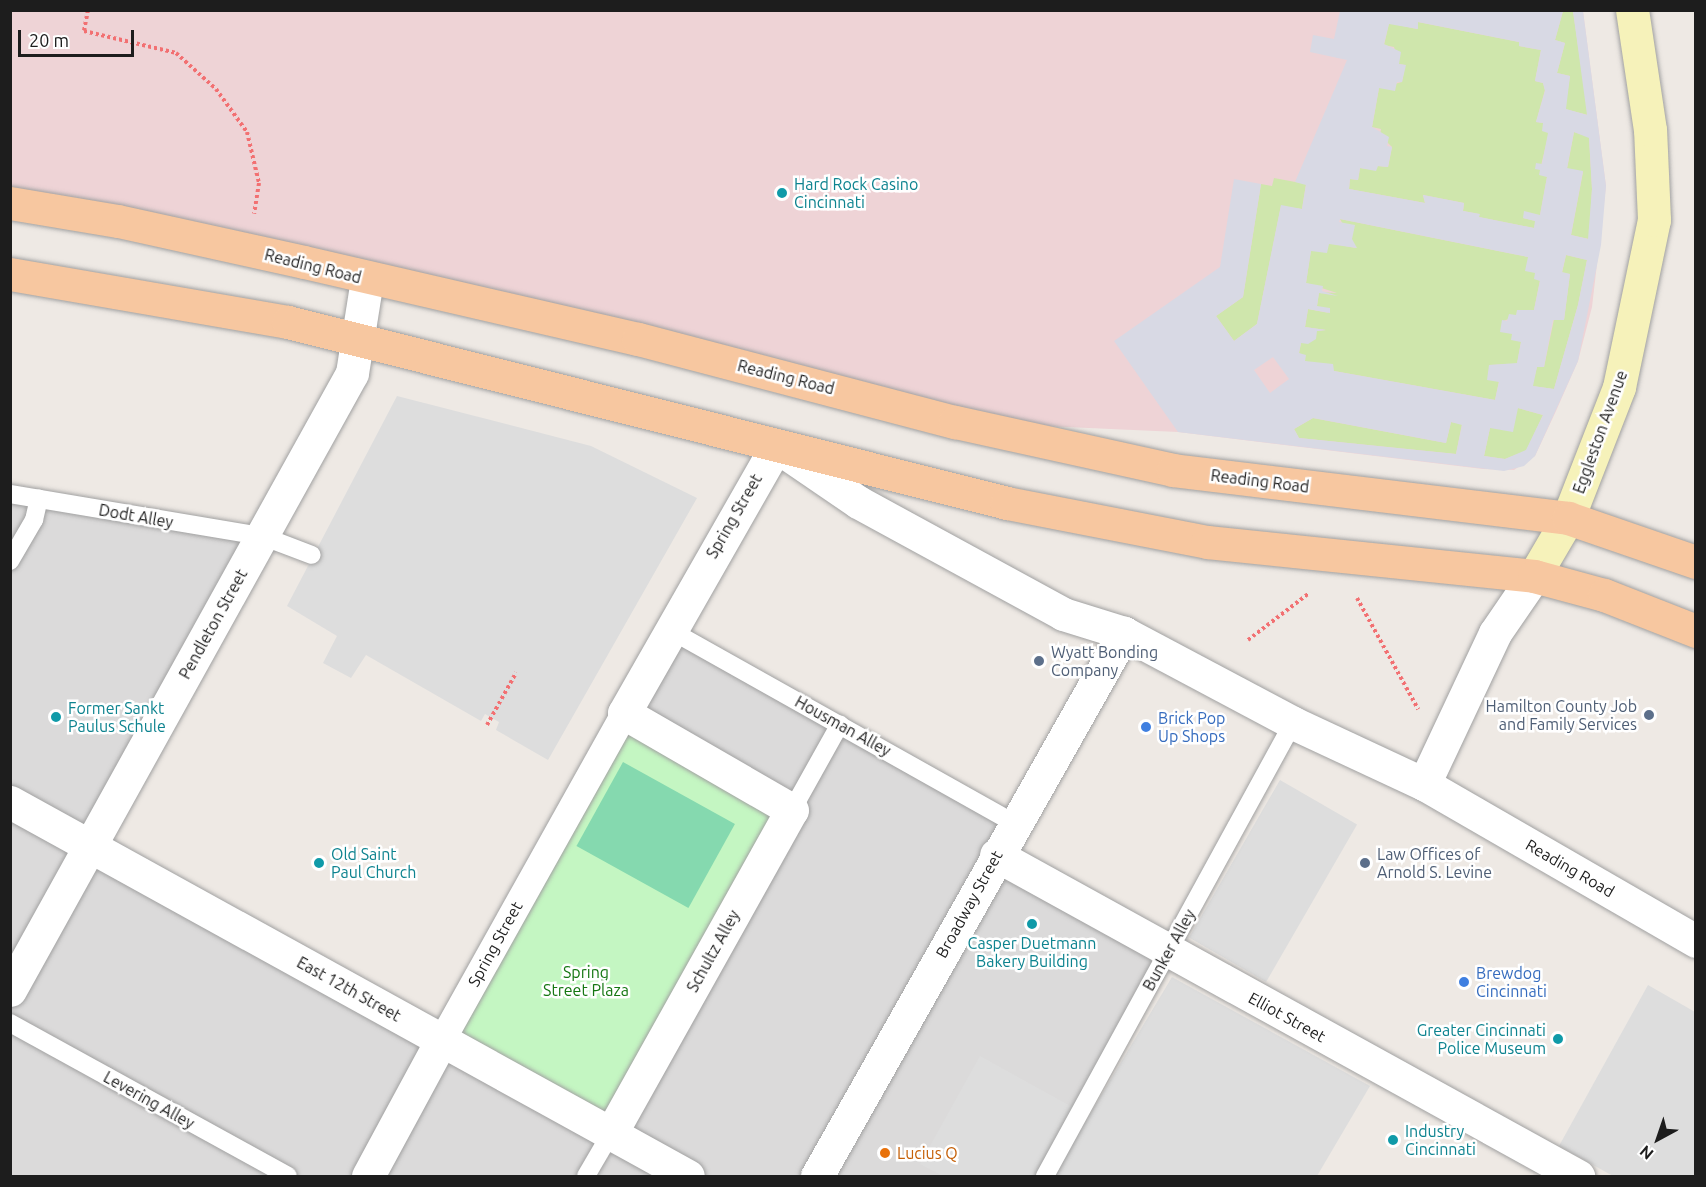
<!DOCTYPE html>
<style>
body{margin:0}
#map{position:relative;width:1706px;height:1187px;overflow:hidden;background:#eee9e4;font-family:Ubuntu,sans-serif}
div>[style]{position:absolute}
.residential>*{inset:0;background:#dbdada}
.commercial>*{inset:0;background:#eed3d6}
.grass>*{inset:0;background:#cfe6ac}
.park>*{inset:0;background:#c4f6c2;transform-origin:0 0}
.pitch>*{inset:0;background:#85d9af;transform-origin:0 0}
.parking>*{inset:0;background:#ddd;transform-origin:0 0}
.plaza>*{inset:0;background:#d8d9e4}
.path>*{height:4px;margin-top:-2px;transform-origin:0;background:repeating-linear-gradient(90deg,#f27072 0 3px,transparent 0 6px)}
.roads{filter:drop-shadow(0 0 2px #a1a1a1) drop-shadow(0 0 2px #a1a1a1)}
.service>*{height:18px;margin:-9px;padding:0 9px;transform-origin:9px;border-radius:9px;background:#fff}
.pedestrian>*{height:27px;margin:-13.5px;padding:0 13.5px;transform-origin:13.5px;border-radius:13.5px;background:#fff}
.minor>*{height:33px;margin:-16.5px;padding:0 16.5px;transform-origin:16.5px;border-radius:16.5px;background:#fff}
.secondary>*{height:33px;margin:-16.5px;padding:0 16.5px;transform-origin:16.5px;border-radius:16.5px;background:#f6f2ba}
.primary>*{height:33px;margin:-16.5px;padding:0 16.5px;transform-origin:16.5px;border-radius:16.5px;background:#f7c7a0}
.dots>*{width:16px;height:16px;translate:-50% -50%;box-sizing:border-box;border:3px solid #fff;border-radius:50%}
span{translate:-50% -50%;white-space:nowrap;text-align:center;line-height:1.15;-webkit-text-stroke:5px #fff;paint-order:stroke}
.culture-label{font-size:16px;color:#0d838f}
.left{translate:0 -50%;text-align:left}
.right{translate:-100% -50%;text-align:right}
.street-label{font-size:16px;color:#1d1d1d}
.service-label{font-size:16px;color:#4e5e75}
.shop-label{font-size:16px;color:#366cbe}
.park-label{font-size:16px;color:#147611}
.food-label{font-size:16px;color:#c56008}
.frame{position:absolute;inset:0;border:12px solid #1d1d1d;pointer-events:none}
.north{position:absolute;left:1628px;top:1109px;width:60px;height:60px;-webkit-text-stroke:4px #fff;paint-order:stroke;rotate:220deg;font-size:16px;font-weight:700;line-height:24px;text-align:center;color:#1d1d1d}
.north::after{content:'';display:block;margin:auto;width:21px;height:27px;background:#1d1d1d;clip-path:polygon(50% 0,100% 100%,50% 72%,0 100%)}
.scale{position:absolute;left:18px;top:30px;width:116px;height:27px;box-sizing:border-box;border:3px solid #1d1d1d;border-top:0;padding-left:8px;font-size:18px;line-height:21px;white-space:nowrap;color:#1d1d1d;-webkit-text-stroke:4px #fff;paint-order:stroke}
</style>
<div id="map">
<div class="residential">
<i style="clip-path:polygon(10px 494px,262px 536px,91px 845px,442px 1039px,670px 630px,1014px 823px,996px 855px,1169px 951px,1045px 1176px,11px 1176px)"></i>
</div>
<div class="commercial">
<i style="clip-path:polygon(10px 11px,1583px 11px,1606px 186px,1592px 307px,1578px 361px,1556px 411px,1535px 456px,1514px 470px,1483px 469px,1178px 432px,955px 422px,11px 203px)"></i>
</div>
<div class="grass">
<i style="clip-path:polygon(1563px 11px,1573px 11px,1588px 115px,1565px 109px,1570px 76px,1557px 73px,1565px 43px,1555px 40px)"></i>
<i style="clip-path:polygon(1418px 22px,1519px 42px,1519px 46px,1541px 50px,1535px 81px,1543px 83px,1545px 90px,1536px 122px,1543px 123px,1549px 132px,1540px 170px,1547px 177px,1540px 215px,1523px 218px,1536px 221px,1534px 228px,1479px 217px,1479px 214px,1463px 211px,1464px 203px,1423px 195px,1425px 203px,1349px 189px,1350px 179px,1358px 180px,1360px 168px,1376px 170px,1377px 166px,1388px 167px,1392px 147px,1380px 135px,1381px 129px,1372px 127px,1379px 88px,1402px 82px,1405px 65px,1399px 64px,1394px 47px,1384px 45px,1389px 23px,1417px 29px)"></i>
<i style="clip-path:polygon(1574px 132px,1589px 137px,1592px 189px,1589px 239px,1571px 235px,1583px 172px,1567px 169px)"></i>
<i style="clip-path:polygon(1274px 178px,1306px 184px,1302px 209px,1281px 206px,1257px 324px,1234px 341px,1216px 316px,1243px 297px,1261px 184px,1272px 186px)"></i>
<i style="clip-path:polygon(1340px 219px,1528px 257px,1540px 280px,1534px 310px,1503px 321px,1521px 342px,1517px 364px,1489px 365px,1499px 381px,1495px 400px,1334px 371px,1305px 361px,1299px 353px,1301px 343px,1317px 331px,1326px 330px,1305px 327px,1308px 309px,1329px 313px,1317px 306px,1319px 292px,1337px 293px,1306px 283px,1311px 250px,1328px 243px,1356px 248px)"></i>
<i style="clip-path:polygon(1566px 255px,1587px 260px,1578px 305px,1554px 389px,1532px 386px,1537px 367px,1544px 367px,1554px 319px,1564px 320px,1570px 274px,1562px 273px)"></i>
<i style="clip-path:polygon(1518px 408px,1543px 415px,1526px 451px,1505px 459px,1484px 456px,1490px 428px)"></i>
<i style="clip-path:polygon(1313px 418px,1446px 443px,1451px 422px,1462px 424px,1456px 454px,1299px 438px,1294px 429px)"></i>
</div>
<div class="park">
<i style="left:624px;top:713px;width:194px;height:373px;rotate:30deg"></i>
</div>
<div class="pitch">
<i style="left:623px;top:762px;width:128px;height:96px;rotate:29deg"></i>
</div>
<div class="parking">
<i style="clip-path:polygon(397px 396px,591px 446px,697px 498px,548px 760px,496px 730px,499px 722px,485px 714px,481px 721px,366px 655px,351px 678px,323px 663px,337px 636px,287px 606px)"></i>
<i style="left:1280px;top:780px;width:89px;height:182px;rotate:30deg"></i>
<i style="clip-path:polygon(1172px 977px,1370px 1086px,1317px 1176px,1053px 1176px)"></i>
<i style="clip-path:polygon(1648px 985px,1695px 1012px,1695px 1176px,1613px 1176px,1559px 1146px)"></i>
<i style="clip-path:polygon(980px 1056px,1074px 1108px,1034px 1176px,943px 1176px,920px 1164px)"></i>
</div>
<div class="plaza">
<i style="clip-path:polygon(evenodd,1340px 11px,1563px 11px,1555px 40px,1565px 43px,1557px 73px,1570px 76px,1566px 109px,1587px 115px,1573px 11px,1583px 11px,1606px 186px,1601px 245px,1578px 361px,1535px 456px,1524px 466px,1504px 471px,1178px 432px,1114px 341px,1220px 267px,1234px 179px,1261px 184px,1243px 297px,1216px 316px,1234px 341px,1257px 324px,1281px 205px,1302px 209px,1306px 185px,1295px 182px,1347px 60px,1310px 52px,1313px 35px,1334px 39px,1340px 11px,1418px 22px,1519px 42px,1519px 46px,1541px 50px,1535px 81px,1543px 83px,1545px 91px,1536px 122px,1543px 123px,1542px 131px,1548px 133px,1542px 164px,1536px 163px,1535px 169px,1540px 170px,1539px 175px,1547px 177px,1540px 215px,1524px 211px,1523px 218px,1535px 221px,1534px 228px,1479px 217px,1480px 214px,1463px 211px,1464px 203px,1423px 195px,1425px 203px,1349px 189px,1350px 179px,1358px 180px,1360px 168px,1376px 171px,1378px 166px,1388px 167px,1392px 147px,1387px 146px,1389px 137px,1372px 127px,1379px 88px,1395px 91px,1397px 82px,1402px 82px,1406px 65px,1399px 64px,1401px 52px,1384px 44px,1389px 24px,1418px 29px,1418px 22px,1340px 11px,1574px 132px,1589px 138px,1592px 189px,1588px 239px,1571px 235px,1583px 171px,1567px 168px,1574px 132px,1340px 11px,1340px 219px,1528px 257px,1525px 271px,1535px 273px,1534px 279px,1540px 281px,1534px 310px,1517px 310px,1516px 315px,1509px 314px,1507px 321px,1502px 320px,1500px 332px,1512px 334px,1511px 340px,1521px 342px,1517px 363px,1489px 365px,1487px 380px,1499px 382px,1495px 400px,1334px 371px,1333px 364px,1305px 361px,1306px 355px,1299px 353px,1301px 343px,1308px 344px,1316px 339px,1317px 331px,1326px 330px,1305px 327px,1308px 309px,1330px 313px,1330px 308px,1317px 306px,1319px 293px,1338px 296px,1322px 291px,1323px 286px,1306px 283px,1311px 251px,1327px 253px,1329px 244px,1357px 248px,1352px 239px,1355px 225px,1339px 222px,1340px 219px,1340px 11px,1566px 255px,1587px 260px,1578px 305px,1554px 389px,1533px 386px,1537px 367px,1544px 367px,1553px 320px,1564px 320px,1570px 274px,1562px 272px,1566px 255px,1340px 11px,1273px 357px,1289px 379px,1270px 393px,1254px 370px,1273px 357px,1340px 11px,1518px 408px,1543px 415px,1526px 450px,1505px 459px,1484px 456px,1490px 428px,1513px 432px,1518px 408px,1340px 11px,1313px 418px,1446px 443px,1451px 422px,1462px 425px,1456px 454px,1299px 438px,1294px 429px,1313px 418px)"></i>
</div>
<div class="path">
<i style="left:88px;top:10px;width:21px;rotate:101deg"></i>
<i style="left:84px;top:31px;width:95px;rotate:13.4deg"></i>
<i style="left:176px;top:53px;width:54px;rotate:42deg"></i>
<i style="left:216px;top:89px;width:53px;rotate:54.2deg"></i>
<i style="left:247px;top:132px;width:52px;rotate:76.8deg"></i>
<i style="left:259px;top:183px;width:31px;rotate:99deg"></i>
<i style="left:1357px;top:598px;width:127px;rotate:61.2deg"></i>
<i style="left:1248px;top:640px;width:76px;rotate:-37.5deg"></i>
<i style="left:487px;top:725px;width:60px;rotate:-60.9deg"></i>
</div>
<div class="roads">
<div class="service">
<i style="left:10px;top:494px;width:255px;rotate:9.5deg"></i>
<i style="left:262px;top:536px;width:53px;rotate:20.8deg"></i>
<i style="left:10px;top:561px;width:48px;rotate:-59.7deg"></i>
<i style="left:34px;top:520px;width:22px;rotate:-77deg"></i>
<i style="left:670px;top:630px;width:394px;rotate:29.3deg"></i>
<i style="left:792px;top:810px;width:98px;rotate:-60.8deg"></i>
<i style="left:10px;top:1023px;width:317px;rotate:28.8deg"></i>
<i style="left:586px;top:1176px;width:48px;rotate:-59.7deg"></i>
<i style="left:1045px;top:1176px;width:516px;rotate:-61.3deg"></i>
</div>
<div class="pedestrian">
<i style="left:442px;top:1039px;width:373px;rotate:-60.8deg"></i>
</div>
<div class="minor">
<i style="left:1424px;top:784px;width:167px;rotate:-64.8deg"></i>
<i style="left:1495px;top:633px;width:69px;rotate:-55.6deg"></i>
<i style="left:10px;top:802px;width:774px;rotate:28.88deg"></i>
<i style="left:996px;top:855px;width:665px;rotate:28.88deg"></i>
<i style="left:10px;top:990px;width:705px;rotate:-61deg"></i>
<i style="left:352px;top:373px;width:95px;rotate:-80.9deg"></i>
<i style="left:610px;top:1135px;width:372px;rotate:-60.8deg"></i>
<i style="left:792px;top:810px;width:194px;rotate:-150deg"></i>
<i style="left:624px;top:713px;width:307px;rotate:-60.3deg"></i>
<i style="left:776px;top:446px;width:99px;rotate:34.3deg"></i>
<i style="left:858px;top:502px;width:234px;rotate:28.6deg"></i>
<i style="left:1063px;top:614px;width:64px;rotate:17.3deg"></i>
<i style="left:1124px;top:633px;width:191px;rotate:28deg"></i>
<i style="left:1293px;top:723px;width:145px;rotate:25deg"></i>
<i style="left:1424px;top:784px;width:314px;rotate:30deg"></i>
<i style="left:368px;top:1176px;width:156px;rotate:-61.6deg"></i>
<i style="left:817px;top:1176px;width:624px;rotate:-60.52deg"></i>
</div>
<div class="secondary">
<i style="left:1534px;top:576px;width:67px;rotate:-59.6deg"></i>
<i style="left:1568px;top:518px;width:141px;rotate:-68.7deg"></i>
<i style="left:1619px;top:387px;width:171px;rotate:-78.2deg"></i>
<i style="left:1654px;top:220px;width:90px;rotate:-92.5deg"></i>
<i style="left:1650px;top:130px;width:121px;rotate:-98.5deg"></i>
</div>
<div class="primary">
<i style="left:10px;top:203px;width:109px;rotate:9.5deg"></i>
<i style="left:118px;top:221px;width:190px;rotate:12.4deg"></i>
<i style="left:304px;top:262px;width:343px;rotate:13deg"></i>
<i style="left:638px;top:339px;width:328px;rotate:14.7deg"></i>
<i style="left:955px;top:422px;width:223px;rotate:12.4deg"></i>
<i style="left:1173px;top:470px;width:398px;rotate:6.9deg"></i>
<i style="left:1568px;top:518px;width:135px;rotate:19deg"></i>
<i style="left:10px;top:274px;width:282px;rotate:9.8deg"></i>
<i style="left:288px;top:322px;width:741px;rotate:14.13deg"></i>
<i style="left:1007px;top:503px;width:204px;rotate:11deg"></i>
<i style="left:1207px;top:542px;width:329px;rotate:5.9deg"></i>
<i style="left:1534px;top:576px;width:73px;rotate:15.2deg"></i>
<i style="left:1604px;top:595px;width:99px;rotate:21.4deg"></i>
</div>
</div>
<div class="dots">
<i style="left:782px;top:193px;background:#0f9aa8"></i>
<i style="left:1039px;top:661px;background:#5c6f8a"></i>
<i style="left:1649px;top:715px;background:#5c6f8a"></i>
<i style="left:56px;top:717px;background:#0f9aa8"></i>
<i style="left:1146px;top:727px;background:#3f7fe0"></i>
<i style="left:319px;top:863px;background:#0f9aa8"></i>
<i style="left:1365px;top:863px;background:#5c6f8a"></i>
<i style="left:1032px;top:924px;background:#0f9aa8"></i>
<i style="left:1464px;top:982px;background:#3f7fe0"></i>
<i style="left:1558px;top:1039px;background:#0f9aa8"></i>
<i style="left:1393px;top:1140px;background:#0f9aa8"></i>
<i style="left:885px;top:1153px;background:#e8710a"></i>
</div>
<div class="culture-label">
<span class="left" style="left:794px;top:193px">Hard Rock Casino<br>Cincinnati</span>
<span class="left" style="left:68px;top:717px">Former Sankt<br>Paulus Schule</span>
<span class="left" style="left:331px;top:863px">Old Saint<br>Paul Church</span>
<span style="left:1032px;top:952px">Casper Duetmann<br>Bakery Building</span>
<span class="right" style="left:1546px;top:1039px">Greater Cincinnati<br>Police Museum</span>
<span class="left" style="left:1405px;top:1140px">Industry<br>Cincinnati</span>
</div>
<div class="street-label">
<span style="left:313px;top:266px;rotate:14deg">Reading Road</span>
<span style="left:786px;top:377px;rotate:14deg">Reading Road</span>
<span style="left:1600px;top:432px;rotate:-70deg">Eggleston Avenue</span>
<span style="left:1260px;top:481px;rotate:7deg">Reading Road</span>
<span style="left:136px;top:516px;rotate:10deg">Dodt Alley</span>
<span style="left:734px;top:516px;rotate:-60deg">Spring Street</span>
<span style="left:213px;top:624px;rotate:-61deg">Pendleton Street</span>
<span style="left:843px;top:726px;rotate:29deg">Housman Alley</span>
<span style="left:1570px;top:868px;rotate:30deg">Reading Road</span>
<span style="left:969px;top:904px;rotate:-61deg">Broadway Street</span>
<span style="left:495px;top:944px;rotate:-61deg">Spring Street</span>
<span style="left:1169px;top:950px;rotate:-61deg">Bunker Alley</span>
<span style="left:713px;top:951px;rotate:-61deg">Schultz Alley</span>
<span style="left:349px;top:989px;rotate:29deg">East 12th Street</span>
<span style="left:1287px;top:1017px;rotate:29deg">Elliot Street</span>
<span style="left:149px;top:1100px;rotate:29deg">Levering Alley</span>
</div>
<div class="service-label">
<span class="left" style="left:1051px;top:661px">Wyatt Bonding<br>Company</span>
<span class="right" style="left:1637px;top:715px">Hamilton County Job<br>and Family Services</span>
<span class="left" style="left:1377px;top:863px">Law Offices of<br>Arnold S. Levine</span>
</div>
<div class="shop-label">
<span class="left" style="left:1158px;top:727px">Brick Pop<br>Up Shops</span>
<span class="left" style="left:1476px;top:982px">Brewdog<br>Cincinnati</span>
</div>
<div class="park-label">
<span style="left:586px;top:981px">Spring<br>Street Plaza</span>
</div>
<div class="food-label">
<span class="left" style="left:897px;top:1153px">Lucius Q</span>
</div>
<div class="frame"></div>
<div class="north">N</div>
<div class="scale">20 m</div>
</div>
